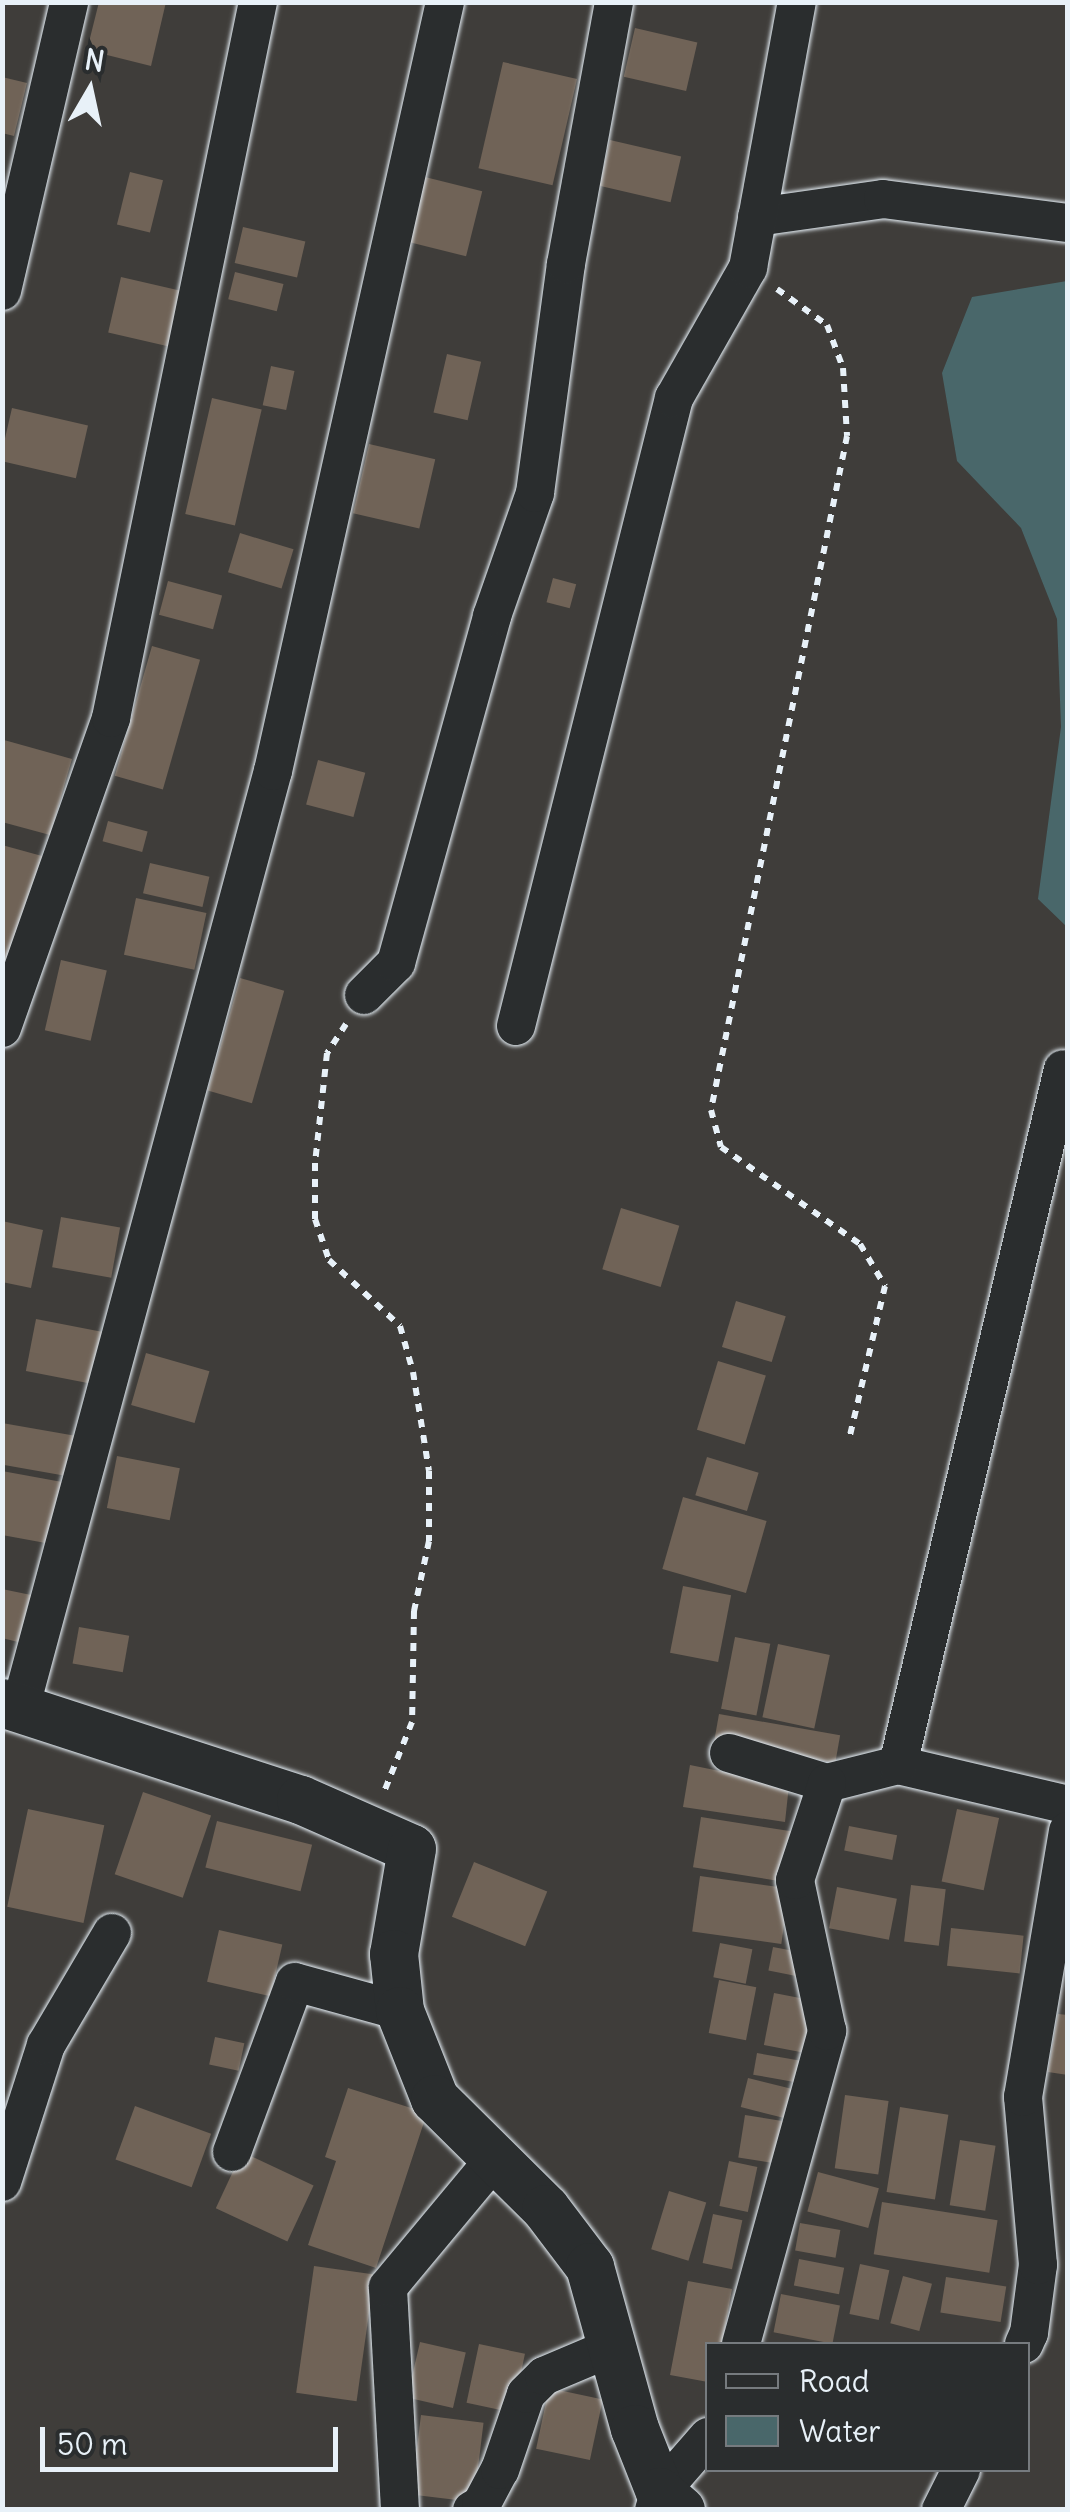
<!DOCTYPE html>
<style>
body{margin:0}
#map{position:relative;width:1070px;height:2512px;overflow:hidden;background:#3f3d3a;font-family:Delius,sans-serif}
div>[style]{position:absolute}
.water>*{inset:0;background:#49676a}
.building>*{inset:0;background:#706357;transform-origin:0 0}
.path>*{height:6px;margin-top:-3px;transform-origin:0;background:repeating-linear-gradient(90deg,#e8f1f8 0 8px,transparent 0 16px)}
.roads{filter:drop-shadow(0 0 2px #e8f1f8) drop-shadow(0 0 2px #e8f1f8)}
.minor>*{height:38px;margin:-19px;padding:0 19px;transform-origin:19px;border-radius:19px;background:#2a2d2e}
.tertiary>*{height:48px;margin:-24px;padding:0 24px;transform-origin:24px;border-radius:24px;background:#2a2d2e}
span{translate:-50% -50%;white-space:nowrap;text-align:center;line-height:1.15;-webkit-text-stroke:10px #2a2d2e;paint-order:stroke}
.frame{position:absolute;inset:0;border:5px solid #e8f1f8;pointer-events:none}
.legend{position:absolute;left:705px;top:2342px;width:325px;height:130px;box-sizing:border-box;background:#2a2d2e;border:2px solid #767b7f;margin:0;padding:12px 18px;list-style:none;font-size:30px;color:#e8f1f8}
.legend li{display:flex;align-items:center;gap:20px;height:50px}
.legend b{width:50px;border:2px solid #767b7f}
.north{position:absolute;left:40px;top:40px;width:100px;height:100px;-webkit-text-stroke:8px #2a2d2e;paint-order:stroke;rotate:9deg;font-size:28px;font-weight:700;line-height:40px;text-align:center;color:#e8f1f8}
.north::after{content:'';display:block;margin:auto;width:35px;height:45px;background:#e8f1f8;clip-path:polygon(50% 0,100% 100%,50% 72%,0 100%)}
.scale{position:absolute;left:40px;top:2427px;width:298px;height:45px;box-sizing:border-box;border:5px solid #e8f1f8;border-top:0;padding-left:12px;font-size:30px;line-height:35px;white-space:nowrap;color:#e8f1f8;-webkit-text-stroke:8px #2a2d2e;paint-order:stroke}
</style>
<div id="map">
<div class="water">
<i style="clip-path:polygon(1067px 281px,1068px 925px,1066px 926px,1038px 899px,1061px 727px,1057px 619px,1021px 528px,957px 461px,942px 373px,972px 297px)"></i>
</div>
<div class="building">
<i style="clip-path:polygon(99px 2px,166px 2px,151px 66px,87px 50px)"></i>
<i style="left:635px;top:28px;width:64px;height:50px;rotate:13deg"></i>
<i style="left:503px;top:62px;width:76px;height:109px;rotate:13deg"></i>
<i style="clip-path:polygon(2px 77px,27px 83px,14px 136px,2px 133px)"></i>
<i style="left:610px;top:140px;width:73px;height:47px;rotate:13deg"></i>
<i style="left:130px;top:172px;width:34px;height:54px;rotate:14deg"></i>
<i style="left:425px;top:177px;width:59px;height:67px;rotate:14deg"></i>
<i style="left:243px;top:227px;width:64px;height:37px;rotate:13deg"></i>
<i style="left:235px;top:272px;width:50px;height:28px;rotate:14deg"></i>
<i style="left:121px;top:277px;width:69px;height:57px;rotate:13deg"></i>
<i style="left:447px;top:354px;width:35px;height:60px;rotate:13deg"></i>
<i style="left:271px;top:366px;width:24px;height:40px;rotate:12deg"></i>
<i style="left:212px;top:398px;width:51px;height:119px;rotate:13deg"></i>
<i style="left:12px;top:408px;width:78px;height:54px;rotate:13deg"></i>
<i style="left:369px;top:444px;width:68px;height:71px;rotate:13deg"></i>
<i style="left:240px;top:533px;width:56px;height:41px;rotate:17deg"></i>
<i style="left:553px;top:578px;width:24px;height:25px;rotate:15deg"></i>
<i style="left:168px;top:581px;width:56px;height:35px;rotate:15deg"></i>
<i style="left:152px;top:646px;width:50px;height:135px;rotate:16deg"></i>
<i style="clip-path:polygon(4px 740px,72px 759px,50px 835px,2px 822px)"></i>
<i style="left:318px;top:760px;width:49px;height:46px;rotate:15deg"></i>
<i style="left:108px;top:821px;width:41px;height:21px;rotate:15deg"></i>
<i style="clip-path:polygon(2px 845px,42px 856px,4px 994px,2px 994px)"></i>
<i style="left:150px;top:863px;width:61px;height:31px;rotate:13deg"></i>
<i style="left:136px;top:898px;width:72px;height:58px;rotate:12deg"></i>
<i style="left:61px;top:960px;width:47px;height:72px;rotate:13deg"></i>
<i style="left:240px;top:978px;width:46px;height:117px;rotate:16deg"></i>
<i style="left:621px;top:1208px;width:61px;height:64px;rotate:17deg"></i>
<i style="left:61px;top:1217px;width:60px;height:51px;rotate:10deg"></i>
<i style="clip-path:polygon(2px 1221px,43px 1230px,31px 1288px,2px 1282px)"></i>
<i style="left:736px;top:1301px;width:52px;height:48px;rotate:17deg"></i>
<i style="left:36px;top:1319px;width:76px;height:53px;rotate:11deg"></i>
<i style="left:146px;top:1353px;width:66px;height:54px;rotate:16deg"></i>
<i style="left:718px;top:1361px;width:50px;height:72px;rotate:17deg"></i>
<i style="left:2px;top:1423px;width:77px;height:41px;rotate:10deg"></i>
<i style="left:117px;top:1456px;width:64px;height:53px;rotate:11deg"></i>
<i style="left:707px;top:1457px;width:54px;height:40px;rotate:17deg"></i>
<i style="clip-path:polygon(2px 1471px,73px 1484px,62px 1546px,2px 1535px)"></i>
<i style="left:683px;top:1497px;width:87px;height:75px;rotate:16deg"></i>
<i style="left:683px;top:1586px;width:49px;height:68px;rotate:11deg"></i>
<i style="clip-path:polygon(2px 1589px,36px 1596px,26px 1644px,2px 1638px)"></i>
<i style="left:79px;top:1627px;width:51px;height:37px;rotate:10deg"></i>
<i style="left:735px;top:1637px;width:36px;height:73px;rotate:11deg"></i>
<i style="left:778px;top:1644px;width:53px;height:75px;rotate:12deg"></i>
<i style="left:719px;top:1714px;width:123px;height:28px;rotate:10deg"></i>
<i style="clip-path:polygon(690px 1765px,789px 1785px,785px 1822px,683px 1807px)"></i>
<i style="left:143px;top:1792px;width:72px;height:87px;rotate:19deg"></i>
<i style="left:28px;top:1809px;width:78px;height:100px;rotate:12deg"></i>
<i style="left:957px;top:1809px;width:43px;height:74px;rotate:12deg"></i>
<i style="left:701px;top:1817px;width:93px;height:51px;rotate:9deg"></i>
<i style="left:217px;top:1821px;width:98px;height:48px;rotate:14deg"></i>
<i style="left:849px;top:1826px;width:49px;height:25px;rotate:11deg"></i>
<i style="left:474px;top:1862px;width:79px;height:59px;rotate:22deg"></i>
<i style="left:700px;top:1876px;width:90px;height:56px;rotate:8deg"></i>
<i style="left:911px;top:1885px;width:35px;height:57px;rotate:7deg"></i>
<i style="left:837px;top:1887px;width:61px;height:42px;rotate:11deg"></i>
<i style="left:951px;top:1928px;width:73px;height:38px;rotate:6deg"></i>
<i style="left:219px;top:1930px;width:65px;height:53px;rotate:13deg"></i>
<i style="left:720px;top:1943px;width:33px;height:35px;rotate:11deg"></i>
<i style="left:773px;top:1947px;width:32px;height:24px;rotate:11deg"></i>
<i style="left:719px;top:1980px;width:38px;height:54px;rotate:11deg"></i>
<i style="left:774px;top:1993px;width:41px;height:53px;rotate:11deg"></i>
<i style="clip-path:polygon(1058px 2014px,1068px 2015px,1068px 2075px,1048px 2072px)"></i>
<i style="left:215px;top:2037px;width:30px;height:28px;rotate:12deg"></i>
<i style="left:757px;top:2053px;width:46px;height:22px;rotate:10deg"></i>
<i style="left:748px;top:2078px;width:55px;height:30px;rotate:14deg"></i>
<i style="clip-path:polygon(348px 2088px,427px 2113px,376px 2268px,308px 2245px,336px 2161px,325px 2157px)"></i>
<i style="left:845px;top:2095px;width:44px;height:74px;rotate:8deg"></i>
<i style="left:135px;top:2106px;width:81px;height:57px;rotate:20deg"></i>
<i style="left:900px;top:2107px;width:49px;height:86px;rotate:9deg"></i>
<i style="left:745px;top:2115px;width:52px;height:43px;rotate:9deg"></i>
<i style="left:960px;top:2140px;width:36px;height:66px;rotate:9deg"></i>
<i style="left:242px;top:2152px;width:79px;height:62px;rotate:25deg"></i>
<i style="left:729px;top:2161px;width:29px;height:46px;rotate:12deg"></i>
<i style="left:818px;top:2172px;width:63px;height:41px;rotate:15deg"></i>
<i style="left:669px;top:2191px;width:39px;height:61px;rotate:17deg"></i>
<i style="left:882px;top:2202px;width:117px;height:53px;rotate:9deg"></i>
<i style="left:713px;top:2214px;width:30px;height:50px;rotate:12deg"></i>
<i style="left:800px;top:2223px;width:41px;height:28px;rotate:10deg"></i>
<i style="left:799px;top:2259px;width:46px;height:27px;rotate:11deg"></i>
<i style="left:860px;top:2264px;width:30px;height:51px;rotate:12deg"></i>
<i style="left:314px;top:2266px;width:61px;height:128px;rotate:8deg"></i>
<i style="left:903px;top:2276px;width:30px;height:49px;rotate:15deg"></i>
<i style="left:946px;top:2277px;width:61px;height:36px;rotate:9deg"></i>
<i style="clip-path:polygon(688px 2281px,732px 2289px,722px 2344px,708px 2344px,708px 2382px,670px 2375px)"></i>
<i style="left:781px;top:2294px;width:60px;height:39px;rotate:11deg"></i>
<i style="left:420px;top:2342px;width:47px;height:57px;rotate:13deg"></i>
<i style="left:479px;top:2344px;width:47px;height:60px;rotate:12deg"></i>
<i style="left:549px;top:2388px;width:55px;height:62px;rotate:12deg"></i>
<i style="left:421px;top:2415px;width:63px;height:80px;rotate:7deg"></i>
</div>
<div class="path">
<i style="left:777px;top:289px;width:62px;rotate:35.8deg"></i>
<i style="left:827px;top:325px;width:46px;rotate:69.6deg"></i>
<i style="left:843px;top:368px;width:68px;rotate:86.6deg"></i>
<i style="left:847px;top:436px;width:688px;rotate:101.41deg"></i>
<i style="left:711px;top:1110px;width:38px;rotate:75deg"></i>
<i style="left:721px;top:1147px;width:169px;rotate:34.9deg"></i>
<i style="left:860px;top:1244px;width:49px;rotate:59.2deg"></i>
<i style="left:885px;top:1286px;width:153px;rotate:103.2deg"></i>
<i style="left:346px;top:1024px;width:35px;rotate:123deg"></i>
<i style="left:327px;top:1053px;width:111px;rotate:96.2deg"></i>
<i style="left:315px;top:1163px;width:56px;rotate:90deg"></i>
<i style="left:315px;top:1219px;width:43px;rotate:71.1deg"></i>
<i style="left:329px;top:1260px;width:97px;rotate:42.9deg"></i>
<i style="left:400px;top:1326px;width:48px;rotate:74.2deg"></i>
<i style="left:413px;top:1372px;width:100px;rotate:80.8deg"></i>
<i style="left:429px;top:1471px;width:70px;rotate:90deg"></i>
<i style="left:429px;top:1541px;width:72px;rotate:102.1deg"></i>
<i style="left:414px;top:1611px;width:111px;rotate:91deg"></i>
<i style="left:412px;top:1722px;width:75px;rotate:111.8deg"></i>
</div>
<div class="roads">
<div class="minor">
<i style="left:757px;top:217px;width:127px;rotate:-8.1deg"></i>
<i style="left:883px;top:199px;width:187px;rotate:7.4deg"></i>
<i style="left:2px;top:291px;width:297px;rotate:-76.9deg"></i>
<i style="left:364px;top:995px;width:45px;rotate:-45deg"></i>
<i style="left:396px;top:963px;width:360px;rotate:-74.5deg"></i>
<i style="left:492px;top:616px;width:130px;rotate:-70.7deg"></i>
<i style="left:535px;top:493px;width:231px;rotate:-82.3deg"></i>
<i style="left:566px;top:264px;width:266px;rotate:-79.6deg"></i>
<i style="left:516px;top:1026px;width:648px;rotate:-75.88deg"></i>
<i style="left:674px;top:398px;width:150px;rotate:-60.4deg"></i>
<i style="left:748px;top:268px;width:270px;rotate:-79.6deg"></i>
<i style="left:2px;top:1028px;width:329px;rotate:-70.6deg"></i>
<i style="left:111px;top:718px;width:731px;rotate:-78.4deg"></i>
<i style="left:20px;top:1709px;width:972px;rotate:-74.91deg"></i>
<i style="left:273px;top:771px;width:788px;rotate:-77.39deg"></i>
<i style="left:729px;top:1753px;width:102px;rotate:17deg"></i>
<i style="left:827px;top:1783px;width:73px;rotate:-14.2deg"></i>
<i style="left:898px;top:1765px;width:175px;rotate:13.2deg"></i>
<i style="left:898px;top:1765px;width:715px;rotate:-76.66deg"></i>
<i style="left:232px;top:2152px;width:181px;rotate:-69.7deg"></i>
<i style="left:295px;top:1982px;width:109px;rotate:15.4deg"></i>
<i style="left:2px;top:2182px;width:144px;rotate:-72.2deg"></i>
<i style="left:46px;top:2045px;width:130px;rotate:-59.5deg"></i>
<i style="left:741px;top:2344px;width:325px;rotate:-74.6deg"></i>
<i style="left:827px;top:2031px;width:154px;rotate:-102deg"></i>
<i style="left:795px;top:1880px;width:102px;rotate:-71.7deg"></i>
<i style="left:1024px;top:2344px;width:12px;rotate:-66deg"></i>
<i style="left:1029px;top:2333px;width:69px;rotate:-82.5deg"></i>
<i style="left:1038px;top:2265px;width:169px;rotate:-95.1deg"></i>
<i style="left:1023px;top:2097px;width:270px;rotate:-80.4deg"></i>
<i style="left:400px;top:2510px;width:223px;rotate:-93.1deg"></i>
<i style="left:388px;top:2287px;width:164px;rotate:-50.2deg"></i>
<i style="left:472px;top:2510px;width:10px;rotate:-29deg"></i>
<i style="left:481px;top:2505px;width:40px;rotate:-62deg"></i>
<i style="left:500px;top:2470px;width:80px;rotate:-71.1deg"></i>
<i style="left:526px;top:2394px;width:25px;rotate:-45deg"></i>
<i style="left:544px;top:2376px;width:77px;rotate:-22.9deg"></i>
<i style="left:654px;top:2510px;width:19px;rotate:-72deg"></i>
<i style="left:660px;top:2492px;width:73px;rotate:-48.9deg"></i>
<i style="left:941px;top:2510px;width:45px;rotate:-63.4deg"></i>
</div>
<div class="tertiary">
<i style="left:2px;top:1703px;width:314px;rotate:18deg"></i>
<i style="left:301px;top:1800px;width:121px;rotate:23.8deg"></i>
<i style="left:412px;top:1849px;width:107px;rotate:99.7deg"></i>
<i style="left:394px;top:1954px;width:57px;rotate:84deg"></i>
<i style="left:400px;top:2011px;width:95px;rotate:68.3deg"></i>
<i style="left:435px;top:2099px;width:156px;rotate:44.7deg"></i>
<i style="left:546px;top:2209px;width:73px;rotate:52.8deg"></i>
<i style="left:590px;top:2267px;width:168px;rotate:74.5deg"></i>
<i style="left:635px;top:2429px;width:68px;rotate:68.4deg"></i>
<i style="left:660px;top:2492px;width:28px;rotate:41deg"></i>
</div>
</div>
<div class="frame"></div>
<ul class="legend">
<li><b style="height:12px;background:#2a2d2e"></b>Road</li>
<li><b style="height:28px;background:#49676a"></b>Water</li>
</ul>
<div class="north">N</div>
<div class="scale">50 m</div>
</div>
